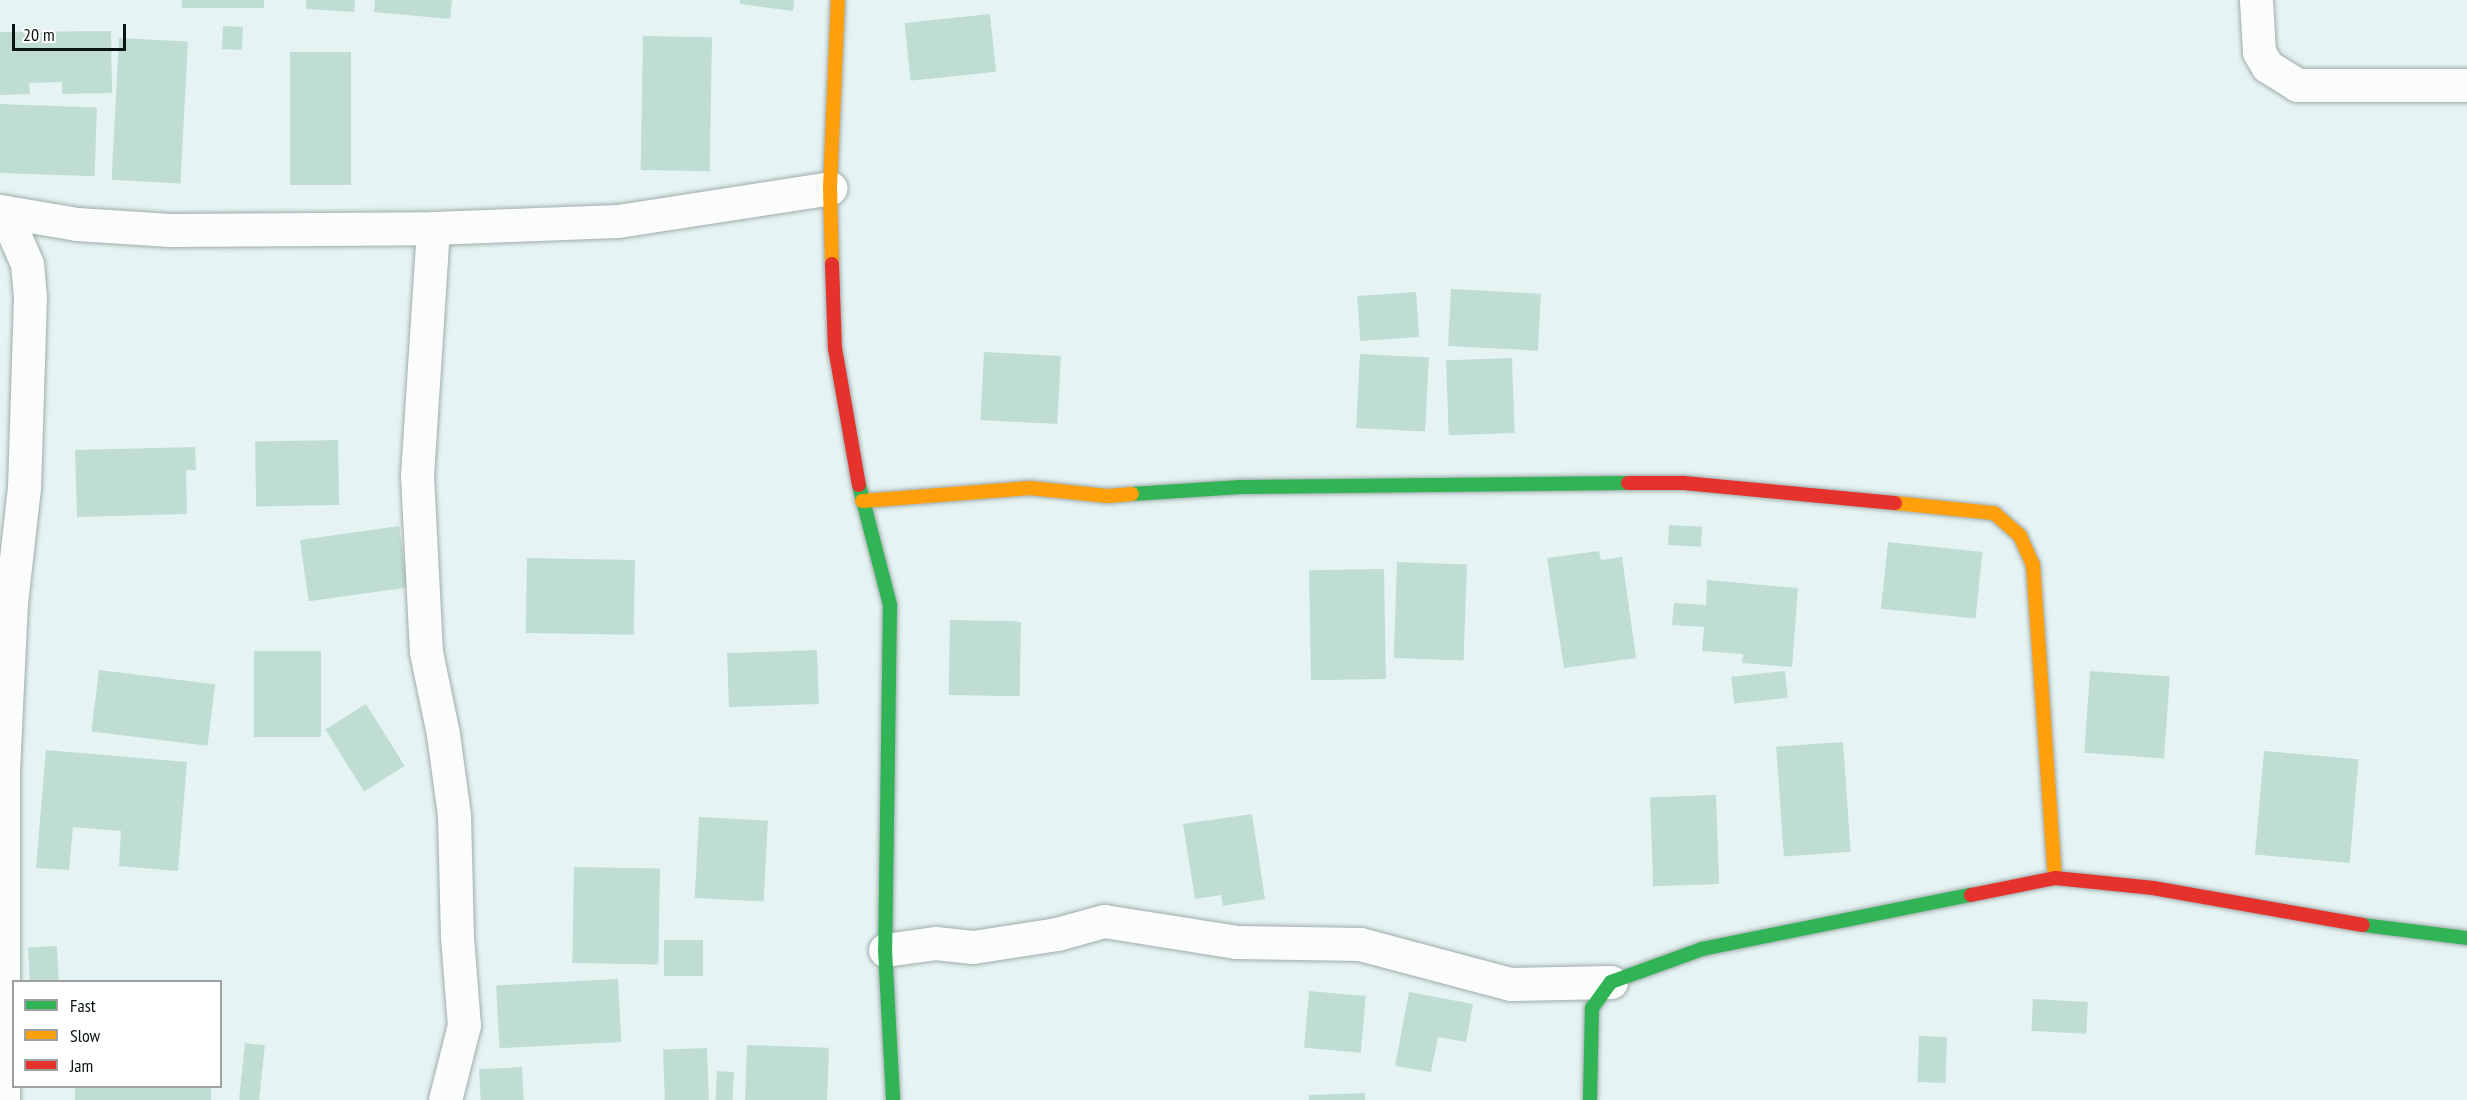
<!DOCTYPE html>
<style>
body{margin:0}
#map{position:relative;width:2467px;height:1100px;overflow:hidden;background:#e5f4f3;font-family:"PT Sans Narrow",sans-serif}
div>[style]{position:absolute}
.building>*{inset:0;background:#c0ddd4;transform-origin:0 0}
.roads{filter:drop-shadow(0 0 2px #a0abaa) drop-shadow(0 0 2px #a0abaa)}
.street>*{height:33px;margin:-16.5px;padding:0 16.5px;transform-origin:16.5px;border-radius:16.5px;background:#fbfdfd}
.fast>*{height:14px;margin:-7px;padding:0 7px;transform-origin:7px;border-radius:7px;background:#30b455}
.slow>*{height:14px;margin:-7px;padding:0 7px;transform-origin:7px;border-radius:7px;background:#ff9f0a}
.jam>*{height:14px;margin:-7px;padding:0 7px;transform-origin:7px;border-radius:7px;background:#e5322d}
span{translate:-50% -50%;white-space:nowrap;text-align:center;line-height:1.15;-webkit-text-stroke:4.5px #fff;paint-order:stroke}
.legend{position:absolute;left:12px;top:980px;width:210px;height:108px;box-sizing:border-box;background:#fff;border:2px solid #9da1a1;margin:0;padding:8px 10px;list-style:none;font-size:18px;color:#0a1413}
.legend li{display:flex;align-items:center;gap:12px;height:30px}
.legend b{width:30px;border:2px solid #9da1a1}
.scale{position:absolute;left:12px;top:24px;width:114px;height:27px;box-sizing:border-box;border:3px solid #0a1413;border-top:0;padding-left:8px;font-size:18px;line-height:21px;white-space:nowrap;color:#0a1413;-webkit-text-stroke:4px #fff;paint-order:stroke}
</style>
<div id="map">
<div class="building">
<i style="left:182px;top:0;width:82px;height:8px"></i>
<i style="clip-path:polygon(306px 0,355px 0,354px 12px,306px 9px)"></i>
<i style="clip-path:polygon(375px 0,452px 0,450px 19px,374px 12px)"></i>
<i style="clip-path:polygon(740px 0,794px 0,793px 11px,740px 4px)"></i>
<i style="left:990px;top:14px;width:58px;height:86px;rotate:84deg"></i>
<i style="left:223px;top:26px;width:20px;height:23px;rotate:3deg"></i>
<i style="clip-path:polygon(111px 31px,112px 93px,62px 94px,62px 82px,29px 83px,30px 94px,0 95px,0 32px)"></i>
<i style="left:643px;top:36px;width:69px;height:134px;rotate:1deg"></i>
<i style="left:119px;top:38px;width:69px;height:142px;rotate:3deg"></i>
<i style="left:290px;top:52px;width:61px;height:133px"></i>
<i style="left:0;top:104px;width:97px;height:69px;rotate:2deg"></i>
<i style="left:1451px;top:289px;width:90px;height:57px;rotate:3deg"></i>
<i style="left:1416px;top:292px;width:45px;height:59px;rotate:86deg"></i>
<i style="left:984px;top:352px;width:77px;height:68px;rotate:3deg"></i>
<i style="left:1360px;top:354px;width:69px;height:74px;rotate:3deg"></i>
<i style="left:1512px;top:358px;width:75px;height:66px;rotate:88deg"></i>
<i style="left:338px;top:440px;width:65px;height:83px;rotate:89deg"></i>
<i style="clip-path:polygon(195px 447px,196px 470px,186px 470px,187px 514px,77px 517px,75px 450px)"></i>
<i style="left:1669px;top:525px;width:33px;height:20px;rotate:3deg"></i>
<i style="left:399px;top:526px;width:62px;height:100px;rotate:82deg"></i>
<i style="left:1888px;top:542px;width:95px;height:67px;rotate:6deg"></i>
<i style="clip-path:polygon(1599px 551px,1601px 560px,1622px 557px,1636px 658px,1564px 668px,1547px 558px)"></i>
<i style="left:527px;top:558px;width:108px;height:75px;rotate:1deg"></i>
<i style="left:1397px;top:562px;width:70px;height:96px;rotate:2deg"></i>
<i style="left:1384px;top:569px;width:110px;height:75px;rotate:89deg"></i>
<i style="clip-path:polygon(1707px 580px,1798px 588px,1792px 667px,1742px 663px,1743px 654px,1702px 651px,1704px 627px,1672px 625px,1674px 603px,1706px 605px)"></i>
<i style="left:950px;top:620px;width:71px;height:75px;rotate:1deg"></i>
<i style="left:817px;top:650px;width:54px;height:90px;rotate:88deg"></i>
<i style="left:254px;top:651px;width:67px;height:86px"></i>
<i style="left:99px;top:670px;width:117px;height:62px;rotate:7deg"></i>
<i style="left:1785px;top:671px;width:27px;height:54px;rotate:84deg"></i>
<i style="left:2090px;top:671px;width:80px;height:82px;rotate:4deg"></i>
<i style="left:366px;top:704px;width:73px;height:48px;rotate:58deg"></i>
<i style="left:1843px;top:742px;width:110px;height:67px;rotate:86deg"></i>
<i style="clip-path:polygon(46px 750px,187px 762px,178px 871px,119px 866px,121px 831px,73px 827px,69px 870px,36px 868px)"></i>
<i style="left:2264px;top:751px;width:95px;height:104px;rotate:5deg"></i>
<i style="left:1716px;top:795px;width:89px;height:66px;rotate:88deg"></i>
<i style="clip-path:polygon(1252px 814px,1265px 899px,1223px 906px,1221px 895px,1195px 899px,1183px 824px)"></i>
<i style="left:699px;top:817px;width:69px;height:81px;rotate:3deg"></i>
<i style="left:574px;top:867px;width:86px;height:96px;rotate:1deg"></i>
<i style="left:664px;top:940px;width:39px;height:36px"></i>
<i style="left:57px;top:946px;width:36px;height:29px;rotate:87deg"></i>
<i style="left:618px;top:979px;width:63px;height:122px;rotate:87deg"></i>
<i style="left:1309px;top:991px;width:57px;height:57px;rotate:5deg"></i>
<i style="clip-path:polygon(1409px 992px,1473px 1004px,1466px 1042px,1438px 1037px,1431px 1072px,1395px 1066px)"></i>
<i style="left:2033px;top:999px;width:55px;height:32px;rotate:3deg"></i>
<i style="left:1919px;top:1036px;width:28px;height:46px;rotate:2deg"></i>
<i style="left:245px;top:1043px;width:20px;height:57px;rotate:6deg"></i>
<i style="left:747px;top:1045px;width:82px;height:55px;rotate:2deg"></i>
<i style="left:707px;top:1048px;width:52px;height:44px;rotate:88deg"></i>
<i style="left:522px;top:1067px;width:33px;height:43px;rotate:87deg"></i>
<i style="left:717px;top:1071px;width:17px;height:29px;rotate:3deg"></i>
<i style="left:75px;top:1086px;width:136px;height:14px"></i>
<i style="clip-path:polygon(1365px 1093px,1365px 1100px,1309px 1100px,1309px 1095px)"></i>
</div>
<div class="roads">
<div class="street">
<i style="left:2256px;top:0;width:52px;rotate:86.7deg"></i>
<i style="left:2259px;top:52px;width:16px;rotate:60deg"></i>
<i style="left:2267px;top:66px;width:36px;rotate:32deg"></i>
<i style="left:2297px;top:85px;width:170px"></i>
<i style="left:0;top:211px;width:78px;rotate:9.6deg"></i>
<i style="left:77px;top:224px;width:93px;rotate:3.7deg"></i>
<i style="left:170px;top:230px;width:263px;rotate:-0.4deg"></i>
<i style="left:433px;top:228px;width:185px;rotate:-2.2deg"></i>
<i style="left:618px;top:221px;width:215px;rotate:-8.8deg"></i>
<i style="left:433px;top:228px;width:248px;rotate:93.7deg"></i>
<i style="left:417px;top:475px;width:177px;rotate:87.1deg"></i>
<i style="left:426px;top:652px;width:84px;rotate:78.3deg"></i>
<i style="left:443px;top:734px;width:82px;rotate:82.3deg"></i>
<i style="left:454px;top:815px;width:122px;rotate:88.6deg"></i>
<i style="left:457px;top:937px;width:88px;rotate:85.5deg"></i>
<i style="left:464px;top:1025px;width:77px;rotate:104.2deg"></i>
<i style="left:885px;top:950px;width:50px;rotate:-8deg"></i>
<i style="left:935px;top:943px;width:38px;rotate:6deg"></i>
<i style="left:973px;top:947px;width:85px;rotate:-8.8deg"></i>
<i style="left:1057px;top:934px;width:49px;rotate:-15.5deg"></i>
<i style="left:1104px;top:921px;width:135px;rotate:9deg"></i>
<i style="left:1237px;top:942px;width:123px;rotate:0.9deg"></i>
<i style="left:1360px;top:944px;width:155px;rotate:14.9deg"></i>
<i style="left:1510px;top:984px;width:101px;rotate:-1.1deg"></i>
<i style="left:3px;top:1100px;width:329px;rotate:-90deg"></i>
<i style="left:3px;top:771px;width:168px;rotate:-87.3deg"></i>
<i style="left:11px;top:603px;width:116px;rotate:-83.6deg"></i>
<i style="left:24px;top:488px;width:191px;rotate:-88.2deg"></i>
<i style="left:30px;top:297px;width:33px;rotate:-95deg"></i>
<i style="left:27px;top:264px;width:56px;rotate:-113.3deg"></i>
</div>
<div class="fast">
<i style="left:859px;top:485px;width:124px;rotate:75.5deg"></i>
<i style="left:890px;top:605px;width:345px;rotate:90.8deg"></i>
<i style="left:885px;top:950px;width:150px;rotate:86.9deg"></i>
<i style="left:1132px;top:494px;width:109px;rotate:-3.7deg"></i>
<i style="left:1241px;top:487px;width:387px;rotate:-0.6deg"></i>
<i style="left:2363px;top:925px;width:105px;rotate:7.1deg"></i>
<i style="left:1590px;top:1100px;width:92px;rotate:-88.8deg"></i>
<i style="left:1592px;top:1008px;width:32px;rotate:-54deg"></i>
<i style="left:1611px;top:982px;width:97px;rotate:-19.9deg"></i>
<i style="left:1702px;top:949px;width:274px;rotate:-11.4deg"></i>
</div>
<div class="slow">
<i style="left:832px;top:264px;width:76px;rotate:-91.5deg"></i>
<i style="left:830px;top:188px;width:188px;rotate:-87.6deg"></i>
<i style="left:862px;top:501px;width:169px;rotate:-4.4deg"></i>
<i style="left:1030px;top:488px;width:78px;rotate:5.9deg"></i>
<i style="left:1108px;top:496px;width:24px;rotate:-5deg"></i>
<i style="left:1895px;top:503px;width:100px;rotate:5.8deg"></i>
<i style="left:1994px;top:513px;width:35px;rotate:41deg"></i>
<i style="left:2020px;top:536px;width:32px;rotate:66deg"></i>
<i style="left:2033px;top:565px;width:314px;rotate:86deg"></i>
</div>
<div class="jam">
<i style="left:832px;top:264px;width:84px;rotate:88deg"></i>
<i style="left:835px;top:348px;width:139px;rotate:80.1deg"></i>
<i style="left:1628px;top:483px;width:55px"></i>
<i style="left:1683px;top:483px;width:213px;rotate:5.4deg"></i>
<i style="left:1971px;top:895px;width:86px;rotate:-11.4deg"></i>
<i style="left:2055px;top:878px;width:99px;rotate:5.8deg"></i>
<i style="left:2153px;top:888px;width:213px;rotate:10deg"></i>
</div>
</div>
<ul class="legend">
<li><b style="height:8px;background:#30b455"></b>Fast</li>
<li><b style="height:8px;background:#ff9f0a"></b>Slow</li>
<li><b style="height:8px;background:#e5322d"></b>Jam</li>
</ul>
<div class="scale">20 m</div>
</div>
